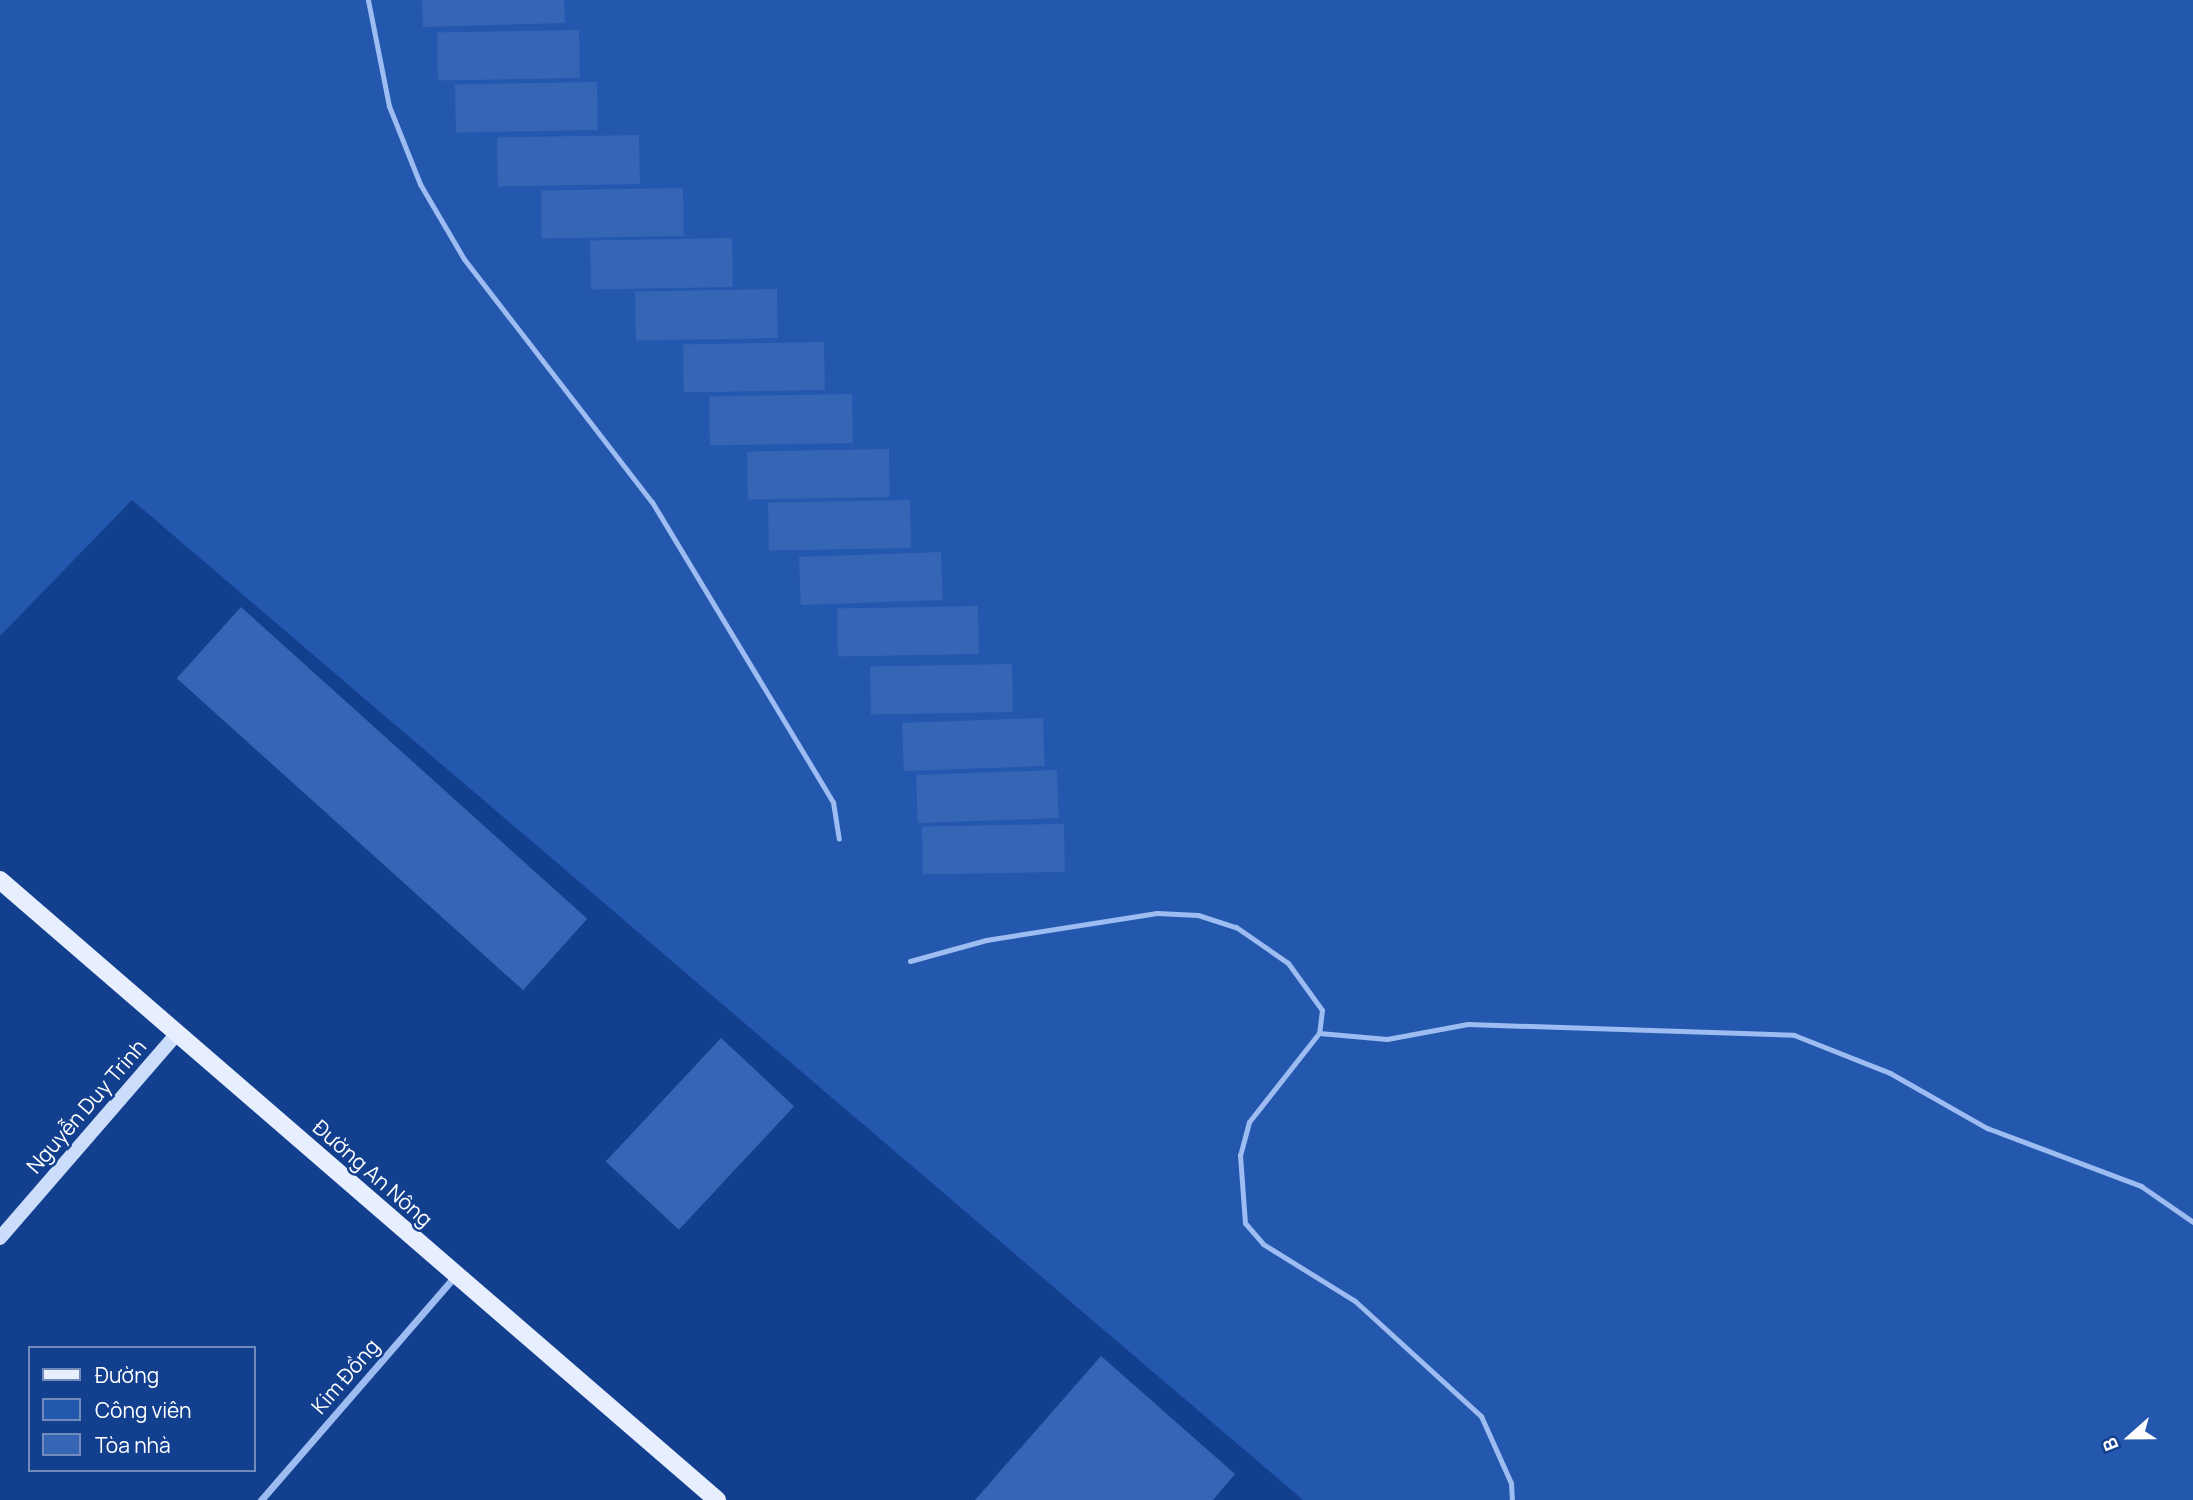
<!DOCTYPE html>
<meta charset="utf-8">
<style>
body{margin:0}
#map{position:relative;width:2193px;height:1500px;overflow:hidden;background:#133f8f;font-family:Manrope,sans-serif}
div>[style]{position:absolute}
.green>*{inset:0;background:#2457ae}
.building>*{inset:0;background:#3665b6;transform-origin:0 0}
.lane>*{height:5px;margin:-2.5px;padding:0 2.5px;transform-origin:2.5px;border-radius:2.5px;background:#9dbcf1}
.street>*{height:7px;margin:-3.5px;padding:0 3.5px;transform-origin:3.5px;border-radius:3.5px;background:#9dbcf1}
.secondary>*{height:14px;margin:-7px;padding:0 7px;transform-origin:7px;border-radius:7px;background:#ccddfc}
.primary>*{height:18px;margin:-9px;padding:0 9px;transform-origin:9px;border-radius:9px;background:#e7efff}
span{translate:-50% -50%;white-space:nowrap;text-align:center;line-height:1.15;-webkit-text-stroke:5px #133f8f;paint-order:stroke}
.street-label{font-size:21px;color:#fff}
.legend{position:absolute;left:28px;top:1346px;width:228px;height:126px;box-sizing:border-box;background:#133f8f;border:2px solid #718cbc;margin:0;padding:9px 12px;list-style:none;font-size:21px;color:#fff}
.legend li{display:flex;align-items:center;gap:14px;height:35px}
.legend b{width:35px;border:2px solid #718cbc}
.north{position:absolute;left:2095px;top:1402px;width:70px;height:70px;-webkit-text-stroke:5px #133f8f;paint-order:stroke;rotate:249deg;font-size:19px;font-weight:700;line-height:28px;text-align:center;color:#fff}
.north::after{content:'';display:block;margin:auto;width:24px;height:32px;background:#fff;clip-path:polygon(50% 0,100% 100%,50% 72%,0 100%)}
</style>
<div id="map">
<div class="green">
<i style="clip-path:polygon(0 0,2193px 0,2193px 1500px,1303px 1500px,132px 500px,0 636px)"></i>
</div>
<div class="building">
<i style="clip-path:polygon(422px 0,564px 0,565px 23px,423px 27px)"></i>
<i style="left:579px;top:30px;width:48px;height:142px;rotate:89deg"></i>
<i style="left:597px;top:82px;width:48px;height:142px;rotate:89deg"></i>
<i style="left:639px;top:135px;width:49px;height:142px;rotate:89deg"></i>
<i style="left:683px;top:188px;width:48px;height:142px;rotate:89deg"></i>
<i style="left:732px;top:238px;width:49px;height:142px;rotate:89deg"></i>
<i style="left:777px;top:289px;width:49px;height:142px;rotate:89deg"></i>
<i style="left:824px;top:342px;width:48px;height:141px;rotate:89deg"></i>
<i style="left:852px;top:394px;width:49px;height:143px;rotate:89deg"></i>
<i style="left:889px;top:449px;width:48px;height:142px;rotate:89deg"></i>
<i style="left:910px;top:500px;width:48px;height:142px;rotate:89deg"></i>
<i style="left:941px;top:552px;width:48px;height:142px;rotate:88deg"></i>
<i style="left:978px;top:606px;width:48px;height:141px;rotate:89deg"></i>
<i style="left:241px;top:607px;width:466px;height:96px;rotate:42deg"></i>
<i style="left:1012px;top:664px;width:48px;height:142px;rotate:89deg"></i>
<i style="left:1043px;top:718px;width:48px;height:141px;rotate:88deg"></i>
<i style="left:1057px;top:770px;width:48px;height:141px;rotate:88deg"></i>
<i style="left:1064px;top:824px;width:48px;height:142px;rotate:89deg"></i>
<i style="left:721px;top:1038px;width:100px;height:169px;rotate:43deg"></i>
<i style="clip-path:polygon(1101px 1356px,1235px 1474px,1213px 1500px,975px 1500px)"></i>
</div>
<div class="lane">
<i style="left:368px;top:0;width:108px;rotate:78.8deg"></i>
<i style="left:389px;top:106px;width:84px;rotate:68.3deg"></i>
<i style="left:420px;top:184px;width:87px;rotate:59.6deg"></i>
<i style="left:464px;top:259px;width:307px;rotate:52.3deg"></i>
<i style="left:652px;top:502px;width:350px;rotate:58.9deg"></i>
<i style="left:833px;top:802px;width:37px;rotate:81deg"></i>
<i style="left:910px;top:961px;width:79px;rotate:-15.4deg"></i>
<i style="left:986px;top:940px;width:173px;rotate:-9deg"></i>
<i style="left:1157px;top:913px;width:41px;rotate:2.8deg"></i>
<i style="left:1198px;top:915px;width:40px;rotate:18deg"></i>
<i style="left:1236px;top:927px;width:63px;rotate:34.7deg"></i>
<i style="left:1288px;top:963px;width:58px;rotate:54.1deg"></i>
<i style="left:1322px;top:1010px;width:23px;rotate:97deg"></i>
<i style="left:1319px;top:1033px;width:113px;rotate:128.2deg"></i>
<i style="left:1249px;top:1122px;width:34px;rotate:105deg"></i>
<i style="left:1240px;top:1155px;width:68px;rotate:85.8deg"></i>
<i style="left:1245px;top:1223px;width:28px;rotate:49deg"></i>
<i style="left:1263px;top:1244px;width:108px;rotate:31.8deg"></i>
<i style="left:1355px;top:1301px;width:171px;rotate:42.4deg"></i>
<i style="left:1481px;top:1416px;width:73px;rotate:65.9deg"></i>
<i style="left:1511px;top:1483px;width:17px;rotate:87deg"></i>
<i style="left:1319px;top:1033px;width:68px;rotate:5deg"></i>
<i style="left:1387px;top:1039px;width:82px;rotate:-10.5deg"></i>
<i style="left:1468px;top:1024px;width:326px;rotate:1.9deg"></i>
<i style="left:1794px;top:1035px;width:103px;rotate:21.6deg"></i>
<i style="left:1890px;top:1073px;width:112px;rotate:29.6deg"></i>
<i style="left:1987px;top:1128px;width:165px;rotate:20.6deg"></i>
<i style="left:2141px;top:1186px;width:63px;rotate:34.7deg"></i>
</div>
<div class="street">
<i style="left:261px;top:1500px;width:298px;rotate:-49.1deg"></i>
</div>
<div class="secondary">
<i style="left:0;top:1238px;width:270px;rotate:-49.1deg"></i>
</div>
<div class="primary">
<i style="left:0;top:880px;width:948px;rotate:40.85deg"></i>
</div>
<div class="street-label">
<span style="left:86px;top:1106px;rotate:-49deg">Nguyễn Duy Trinh</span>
<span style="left:373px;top:1173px;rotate:41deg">Đường An Nông</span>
<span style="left:345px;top:1376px;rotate:-49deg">Kim Đồng</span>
</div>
<ul class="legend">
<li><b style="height:9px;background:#e7efff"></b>Đường</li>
<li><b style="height:19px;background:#2457ae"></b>Công viên</li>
<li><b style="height:19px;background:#3665b6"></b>Tòa nhà</li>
</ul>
<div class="north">B</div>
</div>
